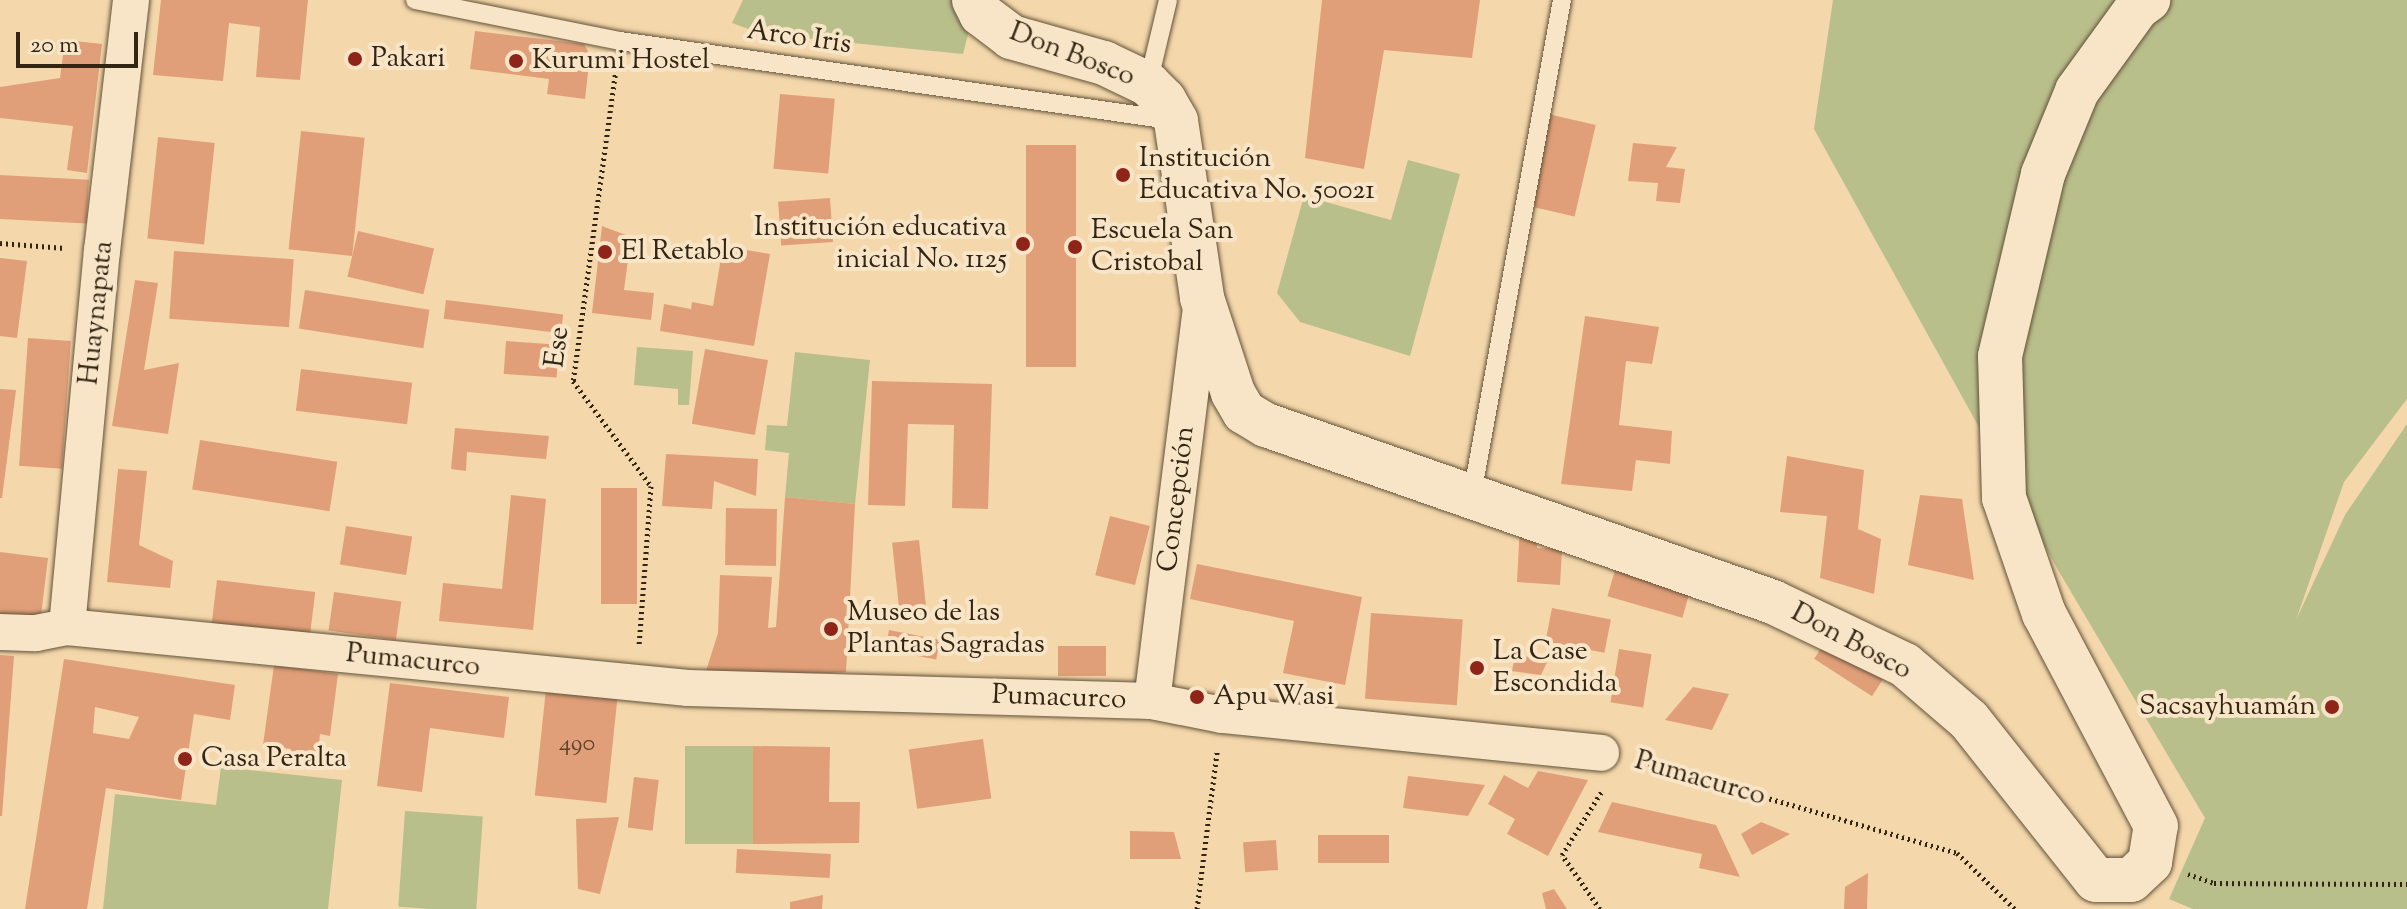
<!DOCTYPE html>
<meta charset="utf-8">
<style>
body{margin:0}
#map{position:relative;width:2407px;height:909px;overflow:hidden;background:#f4d7ab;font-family:"Sorts Mill Goudy",serif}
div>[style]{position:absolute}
.green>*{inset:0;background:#b9bf8b;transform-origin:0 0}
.building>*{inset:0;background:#e19f79;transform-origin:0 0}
.path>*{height:5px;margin-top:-2.5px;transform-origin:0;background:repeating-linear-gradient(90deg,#322513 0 2px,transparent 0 6px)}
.roads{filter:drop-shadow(0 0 2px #625239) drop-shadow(0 0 2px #625239)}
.lane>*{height:18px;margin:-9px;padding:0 9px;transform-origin:9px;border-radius:9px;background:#f8e5c8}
.street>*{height:36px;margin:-18px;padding:0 18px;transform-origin:18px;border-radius:18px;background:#f8e5c8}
.secondary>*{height:44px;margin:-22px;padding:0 22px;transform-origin:22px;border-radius:22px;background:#f8e5c8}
.dots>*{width:22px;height:22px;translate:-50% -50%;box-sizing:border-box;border:4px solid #f8e5c8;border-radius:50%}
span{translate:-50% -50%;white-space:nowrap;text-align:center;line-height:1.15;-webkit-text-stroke:8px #f8e5c8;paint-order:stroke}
.number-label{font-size:24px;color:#5e442c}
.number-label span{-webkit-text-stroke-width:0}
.street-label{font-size:28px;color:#322513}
.poi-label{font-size:28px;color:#322513}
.left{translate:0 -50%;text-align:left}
.right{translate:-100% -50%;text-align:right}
.scale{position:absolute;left:16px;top:32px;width:122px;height:36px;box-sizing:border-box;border:4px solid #322513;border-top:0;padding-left:10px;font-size:24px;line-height:28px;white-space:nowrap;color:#322513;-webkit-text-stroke:6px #f8e5c8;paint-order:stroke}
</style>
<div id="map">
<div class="green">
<i style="clip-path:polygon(743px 0,965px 0,973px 15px,963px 54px,762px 34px,732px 23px)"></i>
<i style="clip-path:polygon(1833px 0,2407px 0,2407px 399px,2344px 482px,2296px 620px,2345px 515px,2407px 424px,2407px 909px,2193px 909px,2169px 899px,2205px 818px,2058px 570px,1814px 129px)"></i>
<i style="clip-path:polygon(1408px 160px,1460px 174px,1410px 356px,1300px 322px,1277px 293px,1304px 196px,1391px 220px)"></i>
<i style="clip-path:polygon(637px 347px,693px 351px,689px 405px,678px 405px,678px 389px,634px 385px)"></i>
<i style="clip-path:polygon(795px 352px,870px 360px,855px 504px,785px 497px,789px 453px,765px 450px,767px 425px,787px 426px)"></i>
<i style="left:685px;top:746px;width:68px;height:98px"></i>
<i style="clip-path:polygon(221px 767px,342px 780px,328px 909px,103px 909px,115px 794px,216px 805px)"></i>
<i style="left:405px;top:811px;width:78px;height:96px;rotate:4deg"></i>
</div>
<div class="building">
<i style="clip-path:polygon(161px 0,308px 0,300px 80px,256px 77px,260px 27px,229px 23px,223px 81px,153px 75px)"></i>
<i style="clip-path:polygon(1322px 0,1480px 0,1472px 58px,1384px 50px,1364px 169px,1305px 158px)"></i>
<i style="clip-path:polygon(475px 31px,584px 44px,590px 55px,585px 99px,547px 94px,549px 79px,470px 69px)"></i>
<i style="clip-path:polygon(65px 40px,102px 44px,87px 173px,67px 170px,73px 126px,0 118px,0 87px,60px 78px)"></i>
<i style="left:780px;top:94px;width:55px;height:75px;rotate:5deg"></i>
<i style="left:1548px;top:114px;width:49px;height:94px;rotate:13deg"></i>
<i style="left:301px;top:131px;width:64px;height:119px;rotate:6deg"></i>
<i style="left:158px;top:137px;width:57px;height:102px;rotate:6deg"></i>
<i style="clip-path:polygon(1633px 143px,1677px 147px,1666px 167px,1685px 169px,1680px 203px,1656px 201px,1658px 183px,1628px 181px)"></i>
<i style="left:1026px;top:145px;width:50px;height:222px"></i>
<i style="left:0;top:175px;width:89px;height:44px;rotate:3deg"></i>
<i style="left:830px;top:198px;width:44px;height:52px;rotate:86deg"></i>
<i style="clip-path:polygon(602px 226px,631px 237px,624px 290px,654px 293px,651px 320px,592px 313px)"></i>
<i style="left:358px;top:231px;width:78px;height:47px;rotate:13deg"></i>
<i style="clip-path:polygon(723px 246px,770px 254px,754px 346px,660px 331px,664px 304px,691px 309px,692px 302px,713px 306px)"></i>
<i style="left:174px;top:251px;width:120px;height:68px;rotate:4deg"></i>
<i style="clip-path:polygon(0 258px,27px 261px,17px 338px,0 336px)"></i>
<i style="clip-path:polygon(135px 280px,158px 283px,144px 370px,179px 363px,168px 434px,112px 426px)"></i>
<i style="left:305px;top:290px;width:126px;height:39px;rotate:9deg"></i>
<i style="left:446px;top:300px;width:118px;height:19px;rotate:7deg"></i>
<i style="clip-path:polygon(1585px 316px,1659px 327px,1652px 364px,1626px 361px,1619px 425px,1672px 431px,1670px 464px,1636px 460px,1632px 491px,1561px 484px)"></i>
<i style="left:28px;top:338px;width:43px;height:128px;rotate:4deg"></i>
<i style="left:506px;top:341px;width:53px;height:33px;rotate:4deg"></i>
<i style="left:705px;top:349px;width:64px;height:76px;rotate:10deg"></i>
<i style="left:301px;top:369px;width:112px;height:42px;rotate:7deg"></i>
<i style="clip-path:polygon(872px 381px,992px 384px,988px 509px,952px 508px,954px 425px,908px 424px,905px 506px,868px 505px)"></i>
<i style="clip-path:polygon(0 389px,16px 390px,2px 498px,0 498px)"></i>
<i style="clip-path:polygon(455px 428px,549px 436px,546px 459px,467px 452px,466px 471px,451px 469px)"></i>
<i style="left:200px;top:440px;width:139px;height:50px;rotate:9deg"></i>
<i style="clip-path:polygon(666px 454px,758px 459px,756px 496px,714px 481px,712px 509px,662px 506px)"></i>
<i style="clip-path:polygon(1787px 456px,1864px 470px,1858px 529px,1881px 539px,1874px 594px,1820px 578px,1827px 516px,1780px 512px)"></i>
<i style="clip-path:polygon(118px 469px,147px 471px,139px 545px,173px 561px,170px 588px,107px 582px)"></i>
<i style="left:601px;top:488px;width:36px;height:116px"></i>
<i style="clip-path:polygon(511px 495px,546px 499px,533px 630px,439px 621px,443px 583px,502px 589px)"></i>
<i style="clip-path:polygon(1920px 495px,1962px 499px,1974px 580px,1908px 565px)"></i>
<i style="clip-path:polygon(785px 497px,855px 504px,846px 672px,773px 676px,706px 671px,718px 633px,720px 575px,772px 577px,768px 628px,776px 627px)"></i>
<i style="left:726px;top:508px;width:51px;height:57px;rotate:1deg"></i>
<i style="left:1110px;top:516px;width:41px;height:61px;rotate:14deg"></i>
<i style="clip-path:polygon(1520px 524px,1539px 525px,1537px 548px,1562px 549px,1560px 585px,1517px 582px)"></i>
<i style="left:346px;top:526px;width:67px;height:39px;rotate:9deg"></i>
<i style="left:919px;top:540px;width:77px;height:27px;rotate:84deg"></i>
<i style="clip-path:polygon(0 552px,48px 558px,39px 632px,0 628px)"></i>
<i style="left:1619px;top:556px;width:78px;height:42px;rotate:16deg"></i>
<i style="clip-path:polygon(1197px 564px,1362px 597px,1345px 685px,1283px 673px,1294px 621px,1190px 599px)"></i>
<i style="left:217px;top:580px;width:99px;height:45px;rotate:7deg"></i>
<i style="left:334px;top:592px;width:68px;height:39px;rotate:8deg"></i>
<i style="left:1552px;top:608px;width:60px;height:34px;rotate:11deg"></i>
<i style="left:1371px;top:613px;width:92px;height:86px;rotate:4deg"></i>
<i style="left:889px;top:630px;width:52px;height:20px;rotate:11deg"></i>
<i style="left:1825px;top:642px;width:69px;height:20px;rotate:33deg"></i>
<i style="left:1058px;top:646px;width:48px;height:30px"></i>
<i style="left:1619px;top:649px;width:33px;height:54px;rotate:9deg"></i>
<i style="clip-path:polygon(0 655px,14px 656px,2px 816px,0 816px)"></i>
<i style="clip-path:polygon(1515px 655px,1548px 660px,1541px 675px,1512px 671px)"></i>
<i style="clip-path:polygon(evenodd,64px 659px,235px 685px,230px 720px,194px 714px,181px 800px,106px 788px,87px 909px,25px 909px,64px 659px,95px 707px,139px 717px,129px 739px,93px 733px,95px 707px)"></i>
<i style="clip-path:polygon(274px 665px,338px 674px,330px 736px,320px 734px,316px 769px,289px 765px,291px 749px,263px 745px)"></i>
<i style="clip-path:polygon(390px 683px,509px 697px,504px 738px,430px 728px,422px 792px,377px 786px)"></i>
<i style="clip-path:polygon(1693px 687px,1729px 694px,1712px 730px,1665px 720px)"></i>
<i style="left:546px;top:689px;width:72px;height:107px;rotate:6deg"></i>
<i style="left:983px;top:739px;width:60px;height:75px;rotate:82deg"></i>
<i style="clip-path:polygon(753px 746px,830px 747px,829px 802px,860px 802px,859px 843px,753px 844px)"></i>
<i style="clip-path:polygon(1538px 771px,1588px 780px,1548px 856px,1507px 834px,1515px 819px,1488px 804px,1504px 775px,1528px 788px)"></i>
<i style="clip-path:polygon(1408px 776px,1485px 785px,1468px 816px,1403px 808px)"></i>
<i style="left:634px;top:777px;width:25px;height:51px;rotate:7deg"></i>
<i style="clip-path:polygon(1612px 802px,1716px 825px,1740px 877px,1699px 868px,1702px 854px,1598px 832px)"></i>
<i style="clip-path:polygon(619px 817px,600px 894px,578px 889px,576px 819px)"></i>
<i style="clip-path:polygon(1761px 822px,1790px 834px,1752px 855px,1741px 834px)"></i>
<i style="clip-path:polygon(1130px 831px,1174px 832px,1181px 859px,1130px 859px)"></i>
<i style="left:1389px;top:835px;width:28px;height:71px;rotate:90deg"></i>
<i style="left:1276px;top:840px;width:30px;height:33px;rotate:86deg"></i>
<i style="left:737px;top:849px;width:94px;height:24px;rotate:3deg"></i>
<i style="clip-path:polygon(1868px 873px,1867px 909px,1844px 909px,1845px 887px)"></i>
<i style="clip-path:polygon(1554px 889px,1567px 909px,1546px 909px,1542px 893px)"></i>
<i style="clip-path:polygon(823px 895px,822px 909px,790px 909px,790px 902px)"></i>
</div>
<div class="path">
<i style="left:616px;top:69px;width:315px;rotate:97.8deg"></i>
<i style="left:573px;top:381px;width:131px;rotate:53.4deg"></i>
<i style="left:651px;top:486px;width:160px;rotate:94.3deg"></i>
<i style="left:0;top:243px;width:65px;rotate:4.4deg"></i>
<i style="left:1637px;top:760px;width:333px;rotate:16.2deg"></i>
<i style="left:1957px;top:853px;width:81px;rotate:44deg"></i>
<i style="left:2188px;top:874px;width:28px;rotate:19deg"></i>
<i style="left:2214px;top:883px;width:193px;rotate:0.3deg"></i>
<i style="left:1197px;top:909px;width:158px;rotate:-82.7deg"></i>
<i style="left:1600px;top:909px;width:66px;rotate:-125.1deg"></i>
<i style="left:1562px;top:855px;width:75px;rotate:-58deg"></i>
</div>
<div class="roads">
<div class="lane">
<i style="left:415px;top:0;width:209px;rotate:11.3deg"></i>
<i style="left:620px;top:41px;width:556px;rotate:8.17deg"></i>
<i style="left:1148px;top:84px;width:86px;rotate:-76.6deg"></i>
<i style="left:1472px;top:495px;width:503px;rotate:-79.7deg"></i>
</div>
<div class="street">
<i style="left:67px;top:627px;width:378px;rotate:-84.7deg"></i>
<i style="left:102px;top:251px;width:253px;rotate:-83.4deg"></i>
<i style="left:0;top:632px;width:36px;rotate:2deg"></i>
<i style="left:36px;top:633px;width:32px;rotate:-11deg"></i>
<i style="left:67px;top:627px;width:624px;rotate:5.61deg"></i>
<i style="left:688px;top:688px;width:464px;rotate:1.6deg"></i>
<i style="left:1152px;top:701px;width:71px;rotate:11.3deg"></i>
<i style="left:1222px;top:715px;width:381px;rotate:5.7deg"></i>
<i style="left:1152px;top:701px;width:402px;rotate:-82.9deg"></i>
</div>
<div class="secondary">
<i style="left:974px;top:0;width:16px;rotate:63deg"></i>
<i style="left:981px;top:14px;width:38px;rotate:37deg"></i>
<i style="left:1011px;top:37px;width:97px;rotate:15.6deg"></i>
<i style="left:1104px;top:63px;width:49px;rotate:25.5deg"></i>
<i style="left:1148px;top:84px;width:23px;rotate:45deg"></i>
<i style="left:1164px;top:100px;width:24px;rotate:60deg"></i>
<i style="left:1176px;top:121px;width:179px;rotate:81.6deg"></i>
<i style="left:1202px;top:298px;width:100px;rotate:71.9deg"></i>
<i style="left:1233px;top:393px;width:22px;rotate:60deg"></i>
<i style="left:1244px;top:412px;width:26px;rotate:31deg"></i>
<i style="left:1266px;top:425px;width:537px;rotate:19.24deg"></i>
<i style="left:1773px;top:602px;width:146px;rotate:25.5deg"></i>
<i style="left:1905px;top:665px;width:84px;rotate:40.7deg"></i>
<i style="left:1969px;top:720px;width:204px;rotate:51.6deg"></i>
<i style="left:2096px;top:880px;width:35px"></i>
<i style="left:2131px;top:880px;width:26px;rotate:-43deg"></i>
<i style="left:2150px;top:862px;width:36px;rotate:-81deg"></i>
<i style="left:2156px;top:826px;width:240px;rotate:-117.8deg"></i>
<i style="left:2044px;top:614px;width:123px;rotate:-109deg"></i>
<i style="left:2004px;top:498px;width:142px;rotate:-91.6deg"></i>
<i style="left:2000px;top:356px;width:187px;rotate:-76.7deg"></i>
<i style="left:2043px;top:174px;width:90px;rotate:-67.7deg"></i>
<i style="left:2077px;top:91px;width:102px;rotate:-54.1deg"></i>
<i style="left:2137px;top:8px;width:14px;rotate:-36deg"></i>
</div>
</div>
<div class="dots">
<i style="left:355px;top:59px;background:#8f2418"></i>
<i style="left:516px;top:61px;background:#8f2418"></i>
<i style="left:1123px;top:175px;background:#8f2418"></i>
<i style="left:1023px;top:244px;background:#8f2418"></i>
<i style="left:1075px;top:247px;background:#8f2418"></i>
<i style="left:605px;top:252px;background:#8f2418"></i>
<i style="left:831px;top:629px;background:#8f2418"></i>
<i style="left:1477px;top:668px;background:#8f2418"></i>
<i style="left:1197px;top:697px;background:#8f2418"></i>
<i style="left:2332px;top:707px;background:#8f2418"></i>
<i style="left:185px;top:759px;background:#8f2418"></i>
</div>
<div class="number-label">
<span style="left:577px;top:745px">490</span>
</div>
<div class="street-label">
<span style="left:799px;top:38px;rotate:8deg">Arco Iris</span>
<span style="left:1072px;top:55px;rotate:21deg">Don Bosco</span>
<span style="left:97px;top:313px;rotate:-84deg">Huaynapata</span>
<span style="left:558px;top:347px;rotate:-83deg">Ese</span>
<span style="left:1177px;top:499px;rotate:-83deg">Concepción</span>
<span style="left:1851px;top:642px;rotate:28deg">Don Bosco</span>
<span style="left:413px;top:661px;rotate:6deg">Pumacurco</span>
<span style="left:1059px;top:698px;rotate:2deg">Pumacurco</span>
<span style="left:1700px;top:779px;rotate:16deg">Pumacurco</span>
</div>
<div class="poi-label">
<span class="left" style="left:371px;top:59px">Pakari</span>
<span class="left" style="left:532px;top:61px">Kurumi Hostel</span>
<span class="left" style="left:1139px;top:175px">Institución<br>Educativa No. 50021</span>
<span class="right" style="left:1007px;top:244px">Institución educativa<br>inicial No. 1125</span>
<span class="left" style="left:1091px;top:247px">Escuela San<br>Cristobal</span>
<span class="left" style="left:621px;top:252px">El Retablo</span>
<span class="left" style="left:847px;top:629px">Museo de las<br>Plantas Sagradas</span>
<span class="left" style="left:1493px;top:668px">La Case<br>Escondida</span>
<span class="left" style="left:1213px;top:697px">Apu Wasi</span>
<span class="right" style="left:2316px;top:707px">Sacsayhuamán</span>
<span class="left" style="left:201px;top:759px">Casa Peralta</span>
</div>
<div class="scale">20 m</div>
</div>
